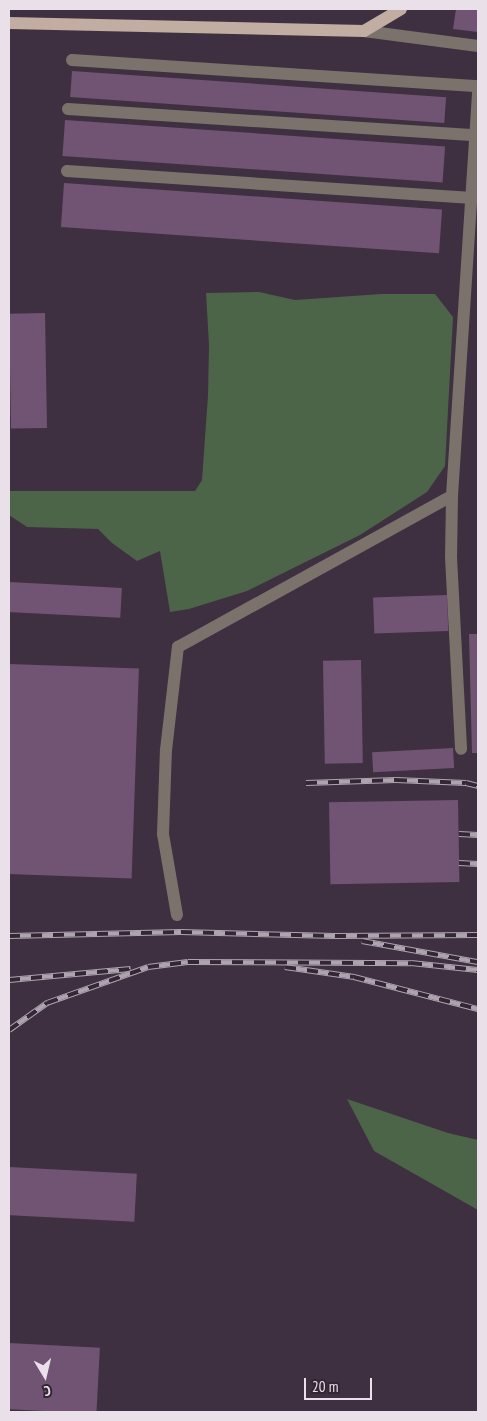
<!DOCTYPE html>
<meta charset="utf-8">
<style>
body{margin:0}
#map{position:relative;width:487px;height:1421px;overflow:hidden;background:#3e3040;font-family:"PT Sans Narrow",sans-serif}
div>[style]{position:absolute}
.green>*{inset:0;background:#4c6447}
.building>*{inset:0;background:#715473;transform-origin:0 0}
.minor>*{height:12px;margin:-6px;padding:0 6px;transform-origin:6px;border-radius:6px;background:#7c726c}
.major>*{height:12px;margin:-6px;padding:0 6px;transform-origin:6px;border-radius:6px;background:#c1ada1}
.rail>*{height:5.5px;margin-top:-2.75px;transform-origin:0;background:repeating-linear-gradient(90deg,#342635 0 11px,#aea4b0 0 22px);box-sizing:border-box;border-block:1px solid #aea4b0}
span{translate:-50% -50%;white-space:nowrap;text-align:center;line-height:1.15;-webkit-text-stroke:4px #342635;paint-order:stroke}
.frame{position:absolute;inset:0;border:10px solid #e9e0ea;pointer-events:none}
.north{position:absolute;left:20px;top:1351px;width:50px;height:50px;-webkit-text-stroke:4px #342635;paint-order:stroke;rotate:171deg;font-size:14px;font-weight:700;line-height:20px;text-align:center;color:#e9e0ea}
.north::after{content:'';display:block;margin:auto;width:18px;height:22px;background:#e9e0ea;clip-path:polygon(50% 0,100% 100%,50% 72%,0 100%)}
.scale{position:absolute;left:304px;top:1378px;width:68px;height:22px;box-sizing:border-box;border:2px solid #e9e0ea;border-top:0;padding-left:6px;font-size:15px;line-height:18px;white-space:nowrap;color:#e9e0ea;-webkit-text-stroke:4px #342635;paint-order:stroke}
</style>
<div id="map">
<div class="green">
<i style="clip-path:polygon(259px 292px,295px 300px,381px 294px,435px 294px,453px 317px,445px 466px,427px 492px,360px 535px,247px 591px,189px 609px,170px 612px,160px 551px,137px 561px,112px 543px,98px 529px,27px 527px,9px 515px,9px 491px,195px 491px,202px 480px,208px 395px,209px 345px,206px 293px)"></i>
<i style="clip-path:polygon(347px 1099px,448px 1133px,478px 1140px,478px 1210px,374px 1151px)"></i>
</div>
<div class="building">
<i style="clip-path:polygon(456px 9px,478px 9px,478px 32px,453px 29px)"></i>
<i style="left:72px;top:71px;width:375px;height:26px;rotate:4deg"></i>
<i style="left:65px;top:120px;width:381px;height:36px;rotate:4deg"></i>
<i style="left:64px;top:183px;width:379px;height:44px;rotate:4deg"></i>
<i style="left:45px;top:313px;width:115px;height:36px;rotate:89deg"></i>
<i style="left:9px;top:582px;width:113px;height:30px;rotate:3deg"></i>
<i style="left:447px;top:595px;width:36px;height:74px;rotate:88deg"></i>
<i style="clip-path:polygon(469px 634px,478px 634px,478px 753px,472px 753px)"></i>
<i style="left:361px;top:660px;width:103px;height:38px;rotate:89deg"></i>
<i style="left:9px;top:664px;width:130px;height:210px;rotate:2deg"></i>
<i style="left:453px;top:748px;width:20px;height:81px;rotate:87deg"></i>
<i style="left:458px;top:800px;width:82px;height:129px;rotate:89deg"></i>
<i style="left:9px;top:1167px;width:128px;height:48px;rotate:3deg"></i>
<i style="left:9px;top:1343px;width:91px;height:66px;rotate:3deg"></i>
</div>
<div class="minor">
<i style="left:364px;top:31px;width:115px;rotate:7.5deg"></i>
<i style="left:72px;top:60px;width:407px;rotate:3.7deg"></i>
<i style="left:68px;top:109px;width:408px;rotate:3.7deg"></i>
<i style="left:67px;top:171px;width:406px;rotate:3.8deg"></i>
<i style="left:452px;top:496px;width:61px;rotate:90.9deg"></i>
<i style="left:451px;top:557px;width:192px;rotate:87deg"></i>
<i style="left:177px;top:915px;width:82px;rotate:-99.8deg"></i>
<i style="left:163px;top:834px;width:84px;rotate:-88deg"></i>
<i style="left:166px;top:750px;width:104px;rotate:-83.4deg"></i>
<i style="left:178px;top:647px;width:313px;rotate:-28.9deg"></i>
<i style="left:452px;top:496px;width:405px;rotate:-86.3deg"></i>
</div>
<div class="major">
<i style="left:9px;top:23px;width:355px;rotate:1.3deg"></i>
<i style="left:364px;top:31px;width:43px;rotate:-30.7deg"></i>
</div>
<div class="rail">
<i style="left:306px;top:783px;width:90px;rotate:-1.9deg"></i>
<i style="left:396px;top:780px;width:70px;rotate:2.5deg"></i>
<i style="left:466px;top:783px;width:12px;rotate:14deg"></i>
<i style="left:459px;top:834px;width:19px;rotate:3deg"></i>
<i style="left:459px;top:863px;width:19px;rotate:3deg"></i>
<i style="left:9px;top:936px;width:172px;rotate:-1.3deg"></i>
<i style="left:181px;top:932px;width:154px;rotate:1.5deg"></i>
<i style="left:335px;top:936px;width:143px;rotate:-0.4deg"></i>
<i style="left:362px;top:941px;width:118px;rotate:10.3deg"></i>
<i style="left:285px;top:967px;width:70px;rotate:8.2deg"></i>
<i style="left:354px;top:977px;width:128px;rotate:14.5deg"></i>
<i style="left:9px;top:980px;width:122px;rotate:-5.2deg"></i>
<i style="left:9px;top:1030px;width:47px;rotate:-35.4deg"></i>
<i style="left:47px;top:1003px;width:107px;rotate:-19.6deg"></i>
<i style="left:148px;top:967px;width:40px;rotate:-7.1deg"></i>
<i style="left:188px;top:962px;width:223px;rotate:0.3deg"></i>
<i style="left:411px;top:963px;width:67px;rotate:6deg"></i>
</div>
<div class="frame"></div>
<div class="north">С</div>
<div class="scale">20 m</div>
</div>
